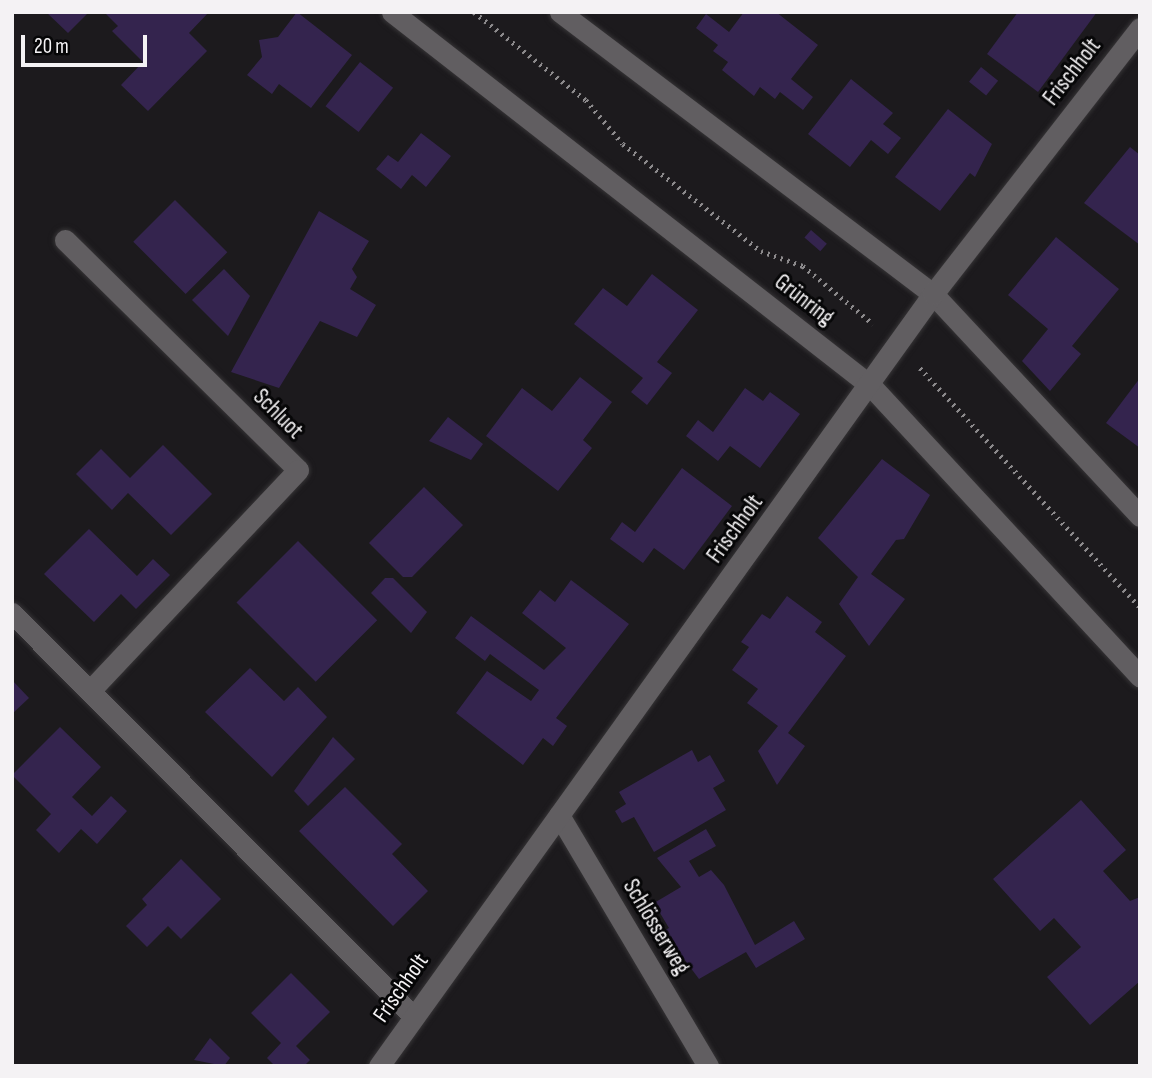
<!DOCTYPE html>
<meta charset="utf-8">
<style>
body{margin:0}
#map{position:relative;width:1152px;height:1078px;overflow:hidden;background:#1c1a1d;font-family:"Sofia Sans Condensed",sans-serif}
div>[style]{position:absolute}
.building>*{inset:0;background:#34244e;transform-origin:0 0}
.path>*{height:4.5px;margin-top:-2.25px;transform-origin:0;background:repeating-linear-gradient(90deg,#8c8a8c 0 2px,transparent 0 7px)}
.roads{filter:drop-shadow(0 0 2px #363436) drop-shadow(0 0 2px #363436)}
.street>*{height:21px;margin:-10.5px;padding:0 10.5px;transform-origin:10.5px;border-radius:10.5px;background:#615e61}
span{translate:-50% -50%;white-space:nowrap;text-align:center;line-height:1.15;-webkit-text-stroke:6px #060607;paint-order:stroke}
.street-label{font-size:23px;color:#f4f2f4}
.frame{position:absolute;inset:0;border:14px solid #f4f2f4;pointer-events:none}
.scale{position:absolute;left:21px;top:35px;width:126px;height:32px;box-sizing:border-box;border:4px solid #f4f2f4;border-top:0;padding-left:9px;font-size:21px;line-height:24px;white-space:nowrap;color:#f4f2f4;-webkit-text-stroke:5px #060607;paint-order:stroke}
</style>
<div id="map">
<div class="building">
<i style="clip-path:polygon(46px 12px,89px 12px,68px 33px)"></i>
<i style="clip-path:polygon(104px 12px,209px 12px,189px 33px,207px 51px,148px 111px,121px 85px,143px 62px,112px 31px,118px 26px)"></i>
<i style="clip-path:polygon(297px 12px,352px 55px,311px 108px,279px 84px,272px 94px,247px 75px,262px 57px,259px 40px,278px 37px)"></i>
<i style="clip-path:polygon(744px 12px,776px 12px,818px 45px,791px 79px,813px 97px,803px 110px,780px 92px,775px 99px,760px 87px,754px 96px,722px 70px,728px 62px,713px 51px,718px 45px,696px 28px,706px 14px,729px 32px)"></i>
<i style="clip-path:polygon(1018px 12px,1097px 12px,1038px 92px,987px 54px)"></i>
<i style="left:360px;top:62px;width:42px;height:56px;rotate:38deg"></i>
<i style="left:981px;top:67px;width:22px;height:19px;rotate:39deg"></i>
<i style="clip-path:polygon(851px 79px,893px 113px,883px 124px,901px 138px,888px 154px,871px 140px,850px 167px,808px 134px)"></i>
<i style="clip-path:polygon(948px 109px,992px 144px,975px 177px,970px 173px,940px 211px,895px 177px)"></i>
<i style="clip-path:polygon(421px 133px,451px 156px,426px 187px,412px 175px,401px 189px,376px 169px,388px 155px,398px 162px)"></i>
<i style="clip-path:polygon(1130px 147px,1140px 155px,1140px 245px,1084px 203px)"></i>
<i style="left:175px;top:200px;width:74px;height:59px;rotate:45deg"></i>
<i style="clip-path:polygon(319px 211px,369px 241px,352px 269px,357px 277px,350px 289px,376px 305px,357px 337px,320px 321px,279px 388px,231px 372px)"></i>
<i style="left:811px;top:230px;width:21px;height:10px;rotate:41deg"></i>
<i style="clip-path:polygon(1056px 237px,1119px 289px,1072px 346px,1081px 354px,1050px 391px,1022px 361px,1048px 329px,1008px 295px)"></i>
<i style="clip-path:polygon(224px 269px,250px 296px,228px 336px,192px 300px)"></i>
<i style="clip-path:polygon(652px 274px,698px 310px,657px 362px,672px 373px,647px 405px,631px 392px,643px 378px,574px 324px,603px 288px,627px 306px)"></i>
<i style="clip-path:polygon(580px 377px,612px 402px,583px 440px,592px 448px,558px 491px,486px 436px,522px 388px,552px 411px)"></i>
<i style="clip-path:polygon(1140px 378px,1140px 448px,1106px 423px)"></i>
<i style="clip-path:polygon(745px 388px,763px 401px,770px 392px,800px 414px,760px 468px,730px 446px,718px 461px,686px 436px,698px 420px,713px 432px)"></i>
<i style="clip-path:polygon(448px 417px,483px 444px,471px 460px,429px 441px)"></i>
<i style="clip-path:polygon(163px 445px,212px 494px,171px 535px,128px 493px,112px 510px,76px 474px,101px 449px,130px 478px)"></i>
<i style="clip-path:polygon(882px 459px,930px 495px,904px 539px,896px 540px,871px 574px,905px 599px,869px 646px,839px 604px,858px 577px,818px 538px)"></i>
<i style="clip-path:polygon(682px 468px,732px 506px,684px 570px,654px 548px,643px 563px,610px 539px,622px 522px,635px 532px)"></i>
<i style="clip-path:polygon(424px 487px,463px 525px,412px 577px,403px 577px,369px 543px)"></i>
<i style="clip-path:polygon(89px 529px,137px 576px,153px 559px,170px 575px,136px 609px,121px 594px,94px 622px,44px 574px)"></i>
<i style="left:298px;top:541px;width:112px;height:87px;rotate:45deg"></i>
<i style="clip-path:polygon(385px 578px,393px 578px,427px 612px,411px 633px,371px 593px)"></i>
<i style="clip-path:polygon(571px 580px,629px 624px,556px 718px,567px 726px,553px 746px,543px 738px,523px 765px,456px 713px,487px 671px,531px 701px,539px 690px,490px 654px,485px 661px,455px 638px,471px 616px,544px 670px,566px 648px,522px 613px,540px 590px,555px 602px)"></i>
<i style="clip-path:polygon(787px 596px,822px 622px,815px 632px,846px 656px,788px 733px,805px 746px,777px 785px,758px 751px,778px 726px,747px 703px,758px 689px,732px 670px,749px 647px,741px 642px,762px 614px,770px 619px)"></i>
<i style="clip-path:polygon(250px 668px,284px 701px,298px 687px,327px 717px,272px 777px,205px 712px)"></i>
<i style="clip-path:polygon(12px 680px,29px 698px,12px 714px)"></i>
<i style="clip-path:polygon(60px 727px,101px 767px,72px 797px,92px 816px,111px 796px,127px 811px,97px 844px,81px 829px,59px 853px,36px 830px,51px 814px,12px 775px)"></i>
<i style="clip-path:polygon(333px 737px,355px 759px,308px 806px,294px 791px)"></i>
<i style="clip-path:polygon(692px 750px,698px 762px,710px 755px,725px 781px,713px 788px,726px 810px,654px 852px,634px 817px,622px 823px,615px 811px,626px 804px,619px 792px)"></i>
<i style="clip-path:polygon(345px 787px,402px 844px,392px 854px,428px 891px,393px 926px,299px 831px)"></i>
<i style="clip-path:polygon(1081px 800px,1126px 850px,1103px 871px,1130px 901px,1140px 897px,1140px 981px,1090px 1025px,1047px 977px,1081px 947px,1054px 918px,1040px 931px,993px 879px)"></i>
<i style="clip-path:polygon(706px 829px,716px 846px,689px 861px,699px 877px,711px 870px,724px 885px,755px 945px,794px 921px,805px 939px,756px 968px,746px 952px,699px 979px,663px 931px,669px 928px,654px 903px,681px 887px,657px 858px)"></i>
<i style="clip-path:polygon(181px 859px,221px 899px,181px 939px,168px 926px,147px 947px,126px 926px,147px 905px,142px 899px)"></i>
<i style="clip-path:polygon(291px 973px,330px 1012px,296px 1046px,310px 1060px,304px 1066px,275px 1066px,267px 1058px,281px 1043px,251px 1013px)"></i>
<i style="clip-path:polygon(210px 1038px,230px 1058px,224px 1066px,194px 1060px)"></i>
</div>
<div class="path">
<i style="left:474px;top:12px;width:142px;rotate:38.2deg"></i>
<i style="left:586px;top:100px;width:57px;rotate:49.9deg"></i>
<i style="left:623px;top:144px;width:175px;rotate:37.8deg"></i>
<i style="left:761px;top:251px;width:45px;rotate:19.7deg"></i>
<i style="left:803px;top:266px;width:91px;rotate:39.6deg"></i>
<i style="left:920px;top:368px;width:325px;rotate:47.4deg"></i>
</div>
<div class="roads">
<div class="street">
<i style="left:392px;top:12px;width:608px;rotate:37.98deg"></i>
<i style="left:871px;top:386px;width:396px;rotate:47.2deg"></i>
<i style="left:560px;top:12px;width:468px;rotate:37.1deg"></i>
<i style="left:933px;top:294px;width:304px;rotate:47deg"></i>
<i style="left:65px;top:240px;width:327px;rotate:44.6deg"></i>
<i style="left:298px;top:470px;width:303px;rotate:133.3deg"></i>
<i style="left:12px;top:613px;width:567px;rotate:45.14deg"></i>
<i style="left:559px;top:815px;width:292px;rotate:59.3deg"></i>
<i style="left:379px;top:1066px;width:950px;rotate:-54.34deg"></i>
<i style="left:933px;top:294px;width:337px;rotate:-52.1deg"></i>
</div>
</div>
<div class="street-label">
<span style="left:1072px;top:72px;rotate:-52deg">Frischholt</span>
<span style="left:804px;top:300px;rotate:38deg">Grünring</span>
<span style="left:278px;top:414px;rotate:45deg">Schluot</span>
<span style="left:735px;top:529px;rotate:-54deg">Frischholt</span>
<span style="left:656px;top:927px;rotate:59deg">Schlösserweg</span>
<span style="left:401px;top:988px;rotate:-55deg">Frischholt</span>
</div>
<div class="frame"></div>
<div class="scale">20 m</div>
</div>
